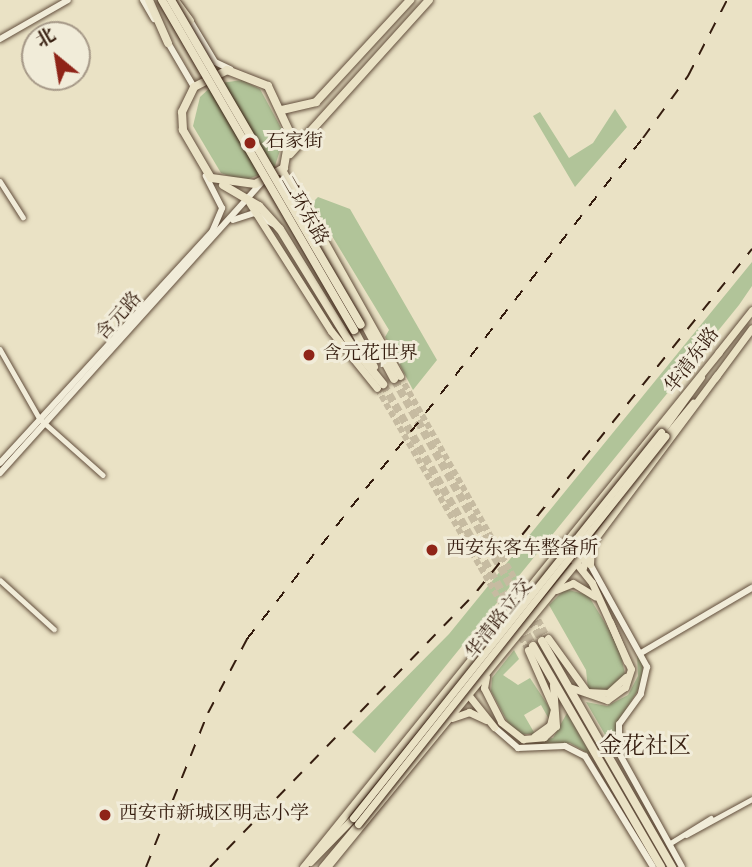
<!DOCTYPE html>
<meta charset="utf-8">
<style>
body{margin:0}
#map{position:relative;width:752px;height:867px;overflow:hidden;background:#eae2c5;font-family:"Old Standard TT","Noto Serif SC",serif}
div>[style]{position:absolute}
.green>*{inset:0;background:#b1c499}
.secondary-tunnel>*{height:6px;margin-top:-3px;transform-origin:0;background:repeating-linear-gradient(90deg,#c6bba1 0 6px,transparent 0 9px)}
.highway-tunnel>*{height:8px;margin-top:-4px;transform-origin:0;background:repeating-linear-gradient(90deg,#c6bba1 0 8px,transparent 0 12px)}
.roads{filter:drop-shadow(0 0 2px #624e3c) drop-shadow(0 0 2px #624e3c)}
.street>*{height:4.5px;margin:-2.25px;padding:0 2.25px;transform-origin:2.25px;border-radius:2.25px;background:#f1ecd9}
.secondary>*{height:6px;margin:-3px;padding:0 3px;transform-origin:3px;border-radius:3px;background:#f1ecd9}
.primary>*{height:7px;margin:-3.5px;padding:0 3.5px;transform-origin:3.5px;border-radius:3.5px;background:#eae2c5}
.highway>*{height:8px;margin:-4px;padding:0 4px;transform-origin:4px;border-radius:4px;background:#eae2c5}
.rail>*{height:2px;margin-top:-1px;transform-origin:0;background:repeating-linear-gradient(90deg,#351d0f 0 12px,transparent 0 24px)}
.bridges{filter:drop-shadow(0 0 2px #351d0f) drop-shadow(0 0 2px #351d0f)}
.primary-bridge>*{height:7px;margin:-3.5px;padding:0 3.5px;transform-origin:3.5px;border-radius:3.5px;background:#eae2c5}
.highway-bridge>*{height:8px;margin:-4px;padding:0 4px;transform-origin:4px;border-radius:4px;background:#eae2c5}
.dots>*{width:19px;height:19px;translate:-50% -50%;box-sizing:border-box;border:4px solid #f1ecd9;border-radius:50%}
span{translate:-50% -50%;white-space:nowrap;text-align:center;line-height:1.15;-webkit-text-stroke:6px #f1ecd9;paint-order:stroke}
.poi-label{font-size:19px;color:#351d0f}
.left{translate:0 -50%;text-align:left}
.street-label{font-size:19px;color:#351d0f}
.quarter-label{font-size:23px;color:#351d0f}
.north{position:absolute;left:21px;top:21px;width:70px;height:70px;box-sizing:border-box;background:#f1ecd9;border:2px solid #a69988;border-radius:50%;rotate:330deg;font-size:19px;font-weight:700;line-height:28px;text-align:center;color:#351d0f}
.north::after{content:'';display:block;margin:auto;width:24px;height:32px;background:#8f2418;clip-path:polygon(50% 0,100% 100%,50% 72%,0 100%)}
</style>
<div id="map">
<div class="green">
<i style="clip-path:polygon(242px 80px,260px 89px,285px 135px,274px 169px,243px 181px,221px 173px,193px 126px,200px 97px,214px 84px)"></i>
<i style="clip-path:polygon(615px 109px,627px 127px,575px 187px,533px 116px,540px 112px,569px 158px,593px 143px)"></i>
<i style="clip-path:polygon(318px 197px,350px 209px,437px 360px,413px 390px,385px 337px,389px 330px,312px 203px)"></i>
<i style="clip-path:polygon(752px 262px,752px 286px,739px 305px,375px 753px,352px 732px,449px 634px)"></i>
<i style="clip-path:polygon(565px 589px,588px 595px,619px 646px,625px 674px,608px 692px,588px 689px,586px 670px,549px 605px)"></i>
<i style="clip-path:polygon(514px 650px,519px 659px,503px 675px,518px 685px,530px 678px,553px 713px,550px 721px,541px 705px,524px 715px,535px 734px,520px 734px,508px 723px,491px 691px,492px 678px)"></i>
<i style="clip-path:polygon(637px 654px,643px 665px,642px 684px,616px 725px,618px 757px,586px 702px,607px 706px,628px 695px,638px 676px)"></i>
<i style="clip-path:polygon(567px 713px,591px 755px,570px 743px,528px 745px,521px 743px,553px 738px)"></i>
</div>
<div class="secondary-tunnel">
<i style="left:400px;top:376px;width:254px;rotate:60.5deg"></i>
<i style="left:377px;top:388px;width:264px;rotate:60deg"></i>
<i style="left:534px;top:612px;width:30px;rotate:62deg"></i>
<i style="left:516px;top:629px;width:24px;rotate:60deg"></i>
</div>
<div class="highway-tunnel">
<i style="left:394px;top:379px;width:301px;rotate:60.5deg"></i>
<i style="left:383px;top:384px;width:264px;rotate:60.2deg"></i>
<i style="left:521px;top:624px;width:25px;rotate:61deg"></i>
</div>
<div class="roads">
<div class="street">
<i style="left:0;top:181px;width:43px;rotate:57.4deg"></i>
<i style="left:0;top:349px;width:81px;rotate:60.3deg"></i>
<i style="left:40px;top:419px;width:84px;rotate:41.6deg"></i>
<i style="left:0;top:580px;width:73px;rotate:42.2deg"></i>
<i style="left:686px;top:835px;width:75px;rotate:-28.6deg"></i>
<i style="left:669px;top:844px;width:49px;rotate:-31.8deg"></i>
</div>
<div class="secondary">
<i style="left:143px;top:0;width:22px;rotate:60deg"></i>
<i style="left:188px;top:17px;width:52px;rotate:59deg"></i>
<i style="left:215px;top:62px;width:17px;rotate:25deg"></i>
<i style="left:0;top:39px;width:78px;rotate:-29.8deg"></i>
<i style="left:167px;top:41px;width:53px;rotate:59.6deg"></i>
<i style="left:233px;top:220px;width:22px;rotate:-18deg"></i>
<i style="left:254px;top:213px;width:22px;rotate:30deg"></i>
<i style="left:0;top:463px;width:314px;rotate:-47.5deg"></i>
<i style="left:212px;top:232px;width:26px;rotate:-67deg"></i>
<i style="left:222px;top:208px;width:36px;rotate:-117deg"></i>
<i style="left:0;top:473px;width:390px;rotate:-48deg"></i>
<i style="left:590px;top:564px;width:118px;rotate:61deg"></i>
<i style="left:647px;top:667px;width:28px;rotate:103deg"></i>
<i style="left:641px;top:694px;width:37px;rotate:126deg"></i>
<i style="left:619px;top:724px;width:29px;rotate:90deg"></i>
<i style="left:619px;top:753px;width:130px;rotate:61.1deg"></i>
<i style="left:641px;top:653px;width:129px;rotate:-30.4deg"></i>
<i style="left:494px;top:727px;width:32px;rotate:41deg"></i>
<i style="left:518px;top:748px;width:47px;rotate:-2.4deg"></i>
<i style="left:565px;top:746px;width:22px;rotate:27deg"></i>
<i style="left:585px;top:756px;width:130px;rotate:58.5deg"></i>
</div>
<div class="primary">
<i style="left:249px;top:202px;width:153px;rotate:57.6deg"></i>
<i style="left:331px;top:331px;width:73px;rotate:51.1deg"></i>
<i style="left:308px;top:212px;width:188px;rotate:60.7deg"></i>
<i style="left:718px;top:353px;width:55px;rotate:-51.7deg"></i>
<i style="left:715px;top:378px;width:62px;rotate:-53.5deg"></i>
<i style="left:661px;top:432px;width:68px;rotate:-54deg"></i>
<i style="left:666px;top:436px;width:43px;rotate:-50.7deg"></i>
<i style="left:560px;top:543px;width:51px;rotate:51.3deg"></i>
<i style="left:592px;top:583px;width:94px;rotate:65.6deg"></i>
<i style="left:631px;top:669px;width:19px;rotate:108deg"></i>
<i style="left:625px;top:687px;width:22px;rotate:144deg"></i>
<i style="left:607px;top:700px;width:37px;rotate:-161deg"></i>
<i style="left:583px;top:568px;width:8px;rotate:-76deg"></i>
<i style="left:585px;top:560px;width:6px;rotate:39deg"></i>
<i style="left:590px;top:564px;width:18px;rotate:-87deg"></i>
<i style="left:556px;top:590px;width:18px;rotate:-22deg"></i>
<i style="left:573px;top:583px;width:26px;rotate:31deg"></i>
<i style="left:610px;top:622px;width:43px;rotate:67deg"></i>
<i style="left:548px;top:638px;width:67px;rotate:54.2deg"></i>
<i style="left:587px;top:692px;width:21px;rotate:3deg"></i>
<i style="left:608px;top:693px;width:24px;rotate:-42deg"></i>
<i style="left:528px;top:650px;width:64px;rotate:66.2deg"></i>
<i style="left:554px;top:709px;width:16px;rotate:104deg"></i>
<i style="left:550px;top:725px;width:19px;rotate:144deg"></i>
<i style="left:486px;top:677px;width:11px;rotate:100deg"></i>
<i style="left:484px;top:688px;width:38px;rotate:63deg"></i>
<i style="left:501px;top:722px;width:28px;rotate:38deg"></i>
<i style="left:523px;top:739px;width:21px;rotate:-5deg"></i>
<i style="left:544px;top:737px;width:16px;rotate:-43deg"></i>
<i style="left:556px;top:726px;width:41px;rotate:-94.2deg"></i>
<i style="left:466px;top:692px;width:45px;rotate:51.3deg"></i>
<i style="left:452px;top:718px;width:18px;rotate:-19deg"></i>
<i style="left:469px;top:712px;width:19px;rotate:25deg"></i>
<i style="left:310px;top:862px;width:62px;rotate:-45.7deg"></i>
<i style="left:303px;top:867px;width:662px;rotate:-51.07deg"></i>
<i style="left:322px;top:867px;width:56px;rotate:-50.1deg"></i>
<i style="left:327px;top:867px;width:407px;rotate:-50.7deg"></i>
<i style="left:585px;top:552px;width:221px;rotate:-53.3deg"></i>
</div>
<div class="highway">
<i style="left:149px;top:0;width:47px;rotate:66.2deg"></i>
<i style="left:177px;top:3px;width:22px;rotate:54deg"></i>
<i style="left:227px;top:70px;width:44px;rotate:21.3deg"></i>
<i style="left:268px;top:86px;width:52px;rotate:64.9deg"></i>
<i style="left:290px;top:133px;width:36px;rotate:100deg"></i>
<i style="left:284px;top:168px;width:33px;rotate:151deg"></i>
<i style="left:255px;top:184px;width:44px;rotate:-172.2deg"></i>
<i style="left:211px;top:178px;width:56px;rotate:-120.3deg"></i>
<i style="left:183px;top:130px;width:18px;rotate:-93deg"></i>
<i style="left:182px;top:112px;width:28px;rotate:-64deg"></i>
<i style="left:194px;top:87px;width:37px;rotate:-27deg"></i>
<i style="left:282px;top:110px;width:35px;rotate:-13deg"></i>
<i style="left:316px;top:102px;width:139px;rotate:-47.3deg"></i>
<i style="left:290px;top:154px;width:207px;rotate:-47.9deg"></i>
<i style="left:282px;top:170px;width:237px;rotate:61.8deg"></i>
<i style="left:223px;top:185px;width:42px;rotate:30.3deg"></i>
<i style="left:259px;top:206px;width:31px;rotate:48deg"></i>
<i style="left:280px;top:229px;width:134px;rotate:58.4deg"></i>
<i style="left:350px;top:343px;width:53px;rotate:51.2deg"></i>
<i style="left:354px;top:330px;width:42px;rotate:61.6deg"></i>
<i style="left:542px;top:641px;width:261px;rotate:60.1deg"></i>
<i style="left:533px;top:646px;width:255px;rotate:59.9deg"></i>
</div>
</div>
<div class="rail">
<i style="left:146px;top:867px;width:166px;rotate:-68.1deg"></i>
<i style="left:208px;top:713px;width:84px;rotate:-62.2deg"></i>
<i style="left:247px;top:639px;width:639px;rotate:-51.68deg"></i>
<i style="left:643px;top:138px;width:77px;rotate:-54deg"></i>
<i style="left:688px;top:76px;width:85px;rotate:-62.8deg"></i>
<i style="left:210px;top:867px;width:384px;rotate:-45.9deg"></i>
<i style="left:477px;top:591px;width:439px;rotate:-51.2deg"></i>
</div>
<div class="bridges">
<div class="primary-bridge">
<i style="left:353px;top:818px;width:494px;rotate:-51.4deg"></i>
<i style="left:358px;top:824px;width:495px;rotate:-51.6deg"></i>
</div>
<div class="highway-bridge">
<i style="left:162px;top:0;width:382px;rotate:59.8deg"></i>
<i style="left:171px;top:0;width:376px;rotate:59.7deg"></i>
</div>
</div>
<div class="dots">
<i style="left:250px;top:143px;background:#8f2418"></i>
<i style="left:309px;top:355px;background:#8f2418"></i>
<i style="left:432px;top:550px;background:#8f2418"></i>
<i style="left:105px;top:815px;background:#8f2418"></i>
</div>
<div class="poi-label">
<span class="left" style="left:266px;top:143px">石家街</span>
<span class="left" style="left:323px;top:355px">含元花世界</span>
<span class="left" style="left:446px;top:550px">西安东客车整备所</span>
<span class="left" style="left:119px;top:815px">西安市新城区明志小学</span>
</div>
<div class="street-label">
<span style="left:303px;top:211px;rotate:60deg">二环东路</span>
<span style="left:120px;top:317px;rotate:-48deg">含元路</span>
<span style="left:693px;top:361px;rotate:-53deg">华清东路</span>
<span style="left:500px;top:620px;rotate:-52deg">华清路立交</span>
</div>
<div class="quarter-label">
<span style="left:645px;top:747px">金花社区</span>
</div>
<div class="north">北</div>
</div>
